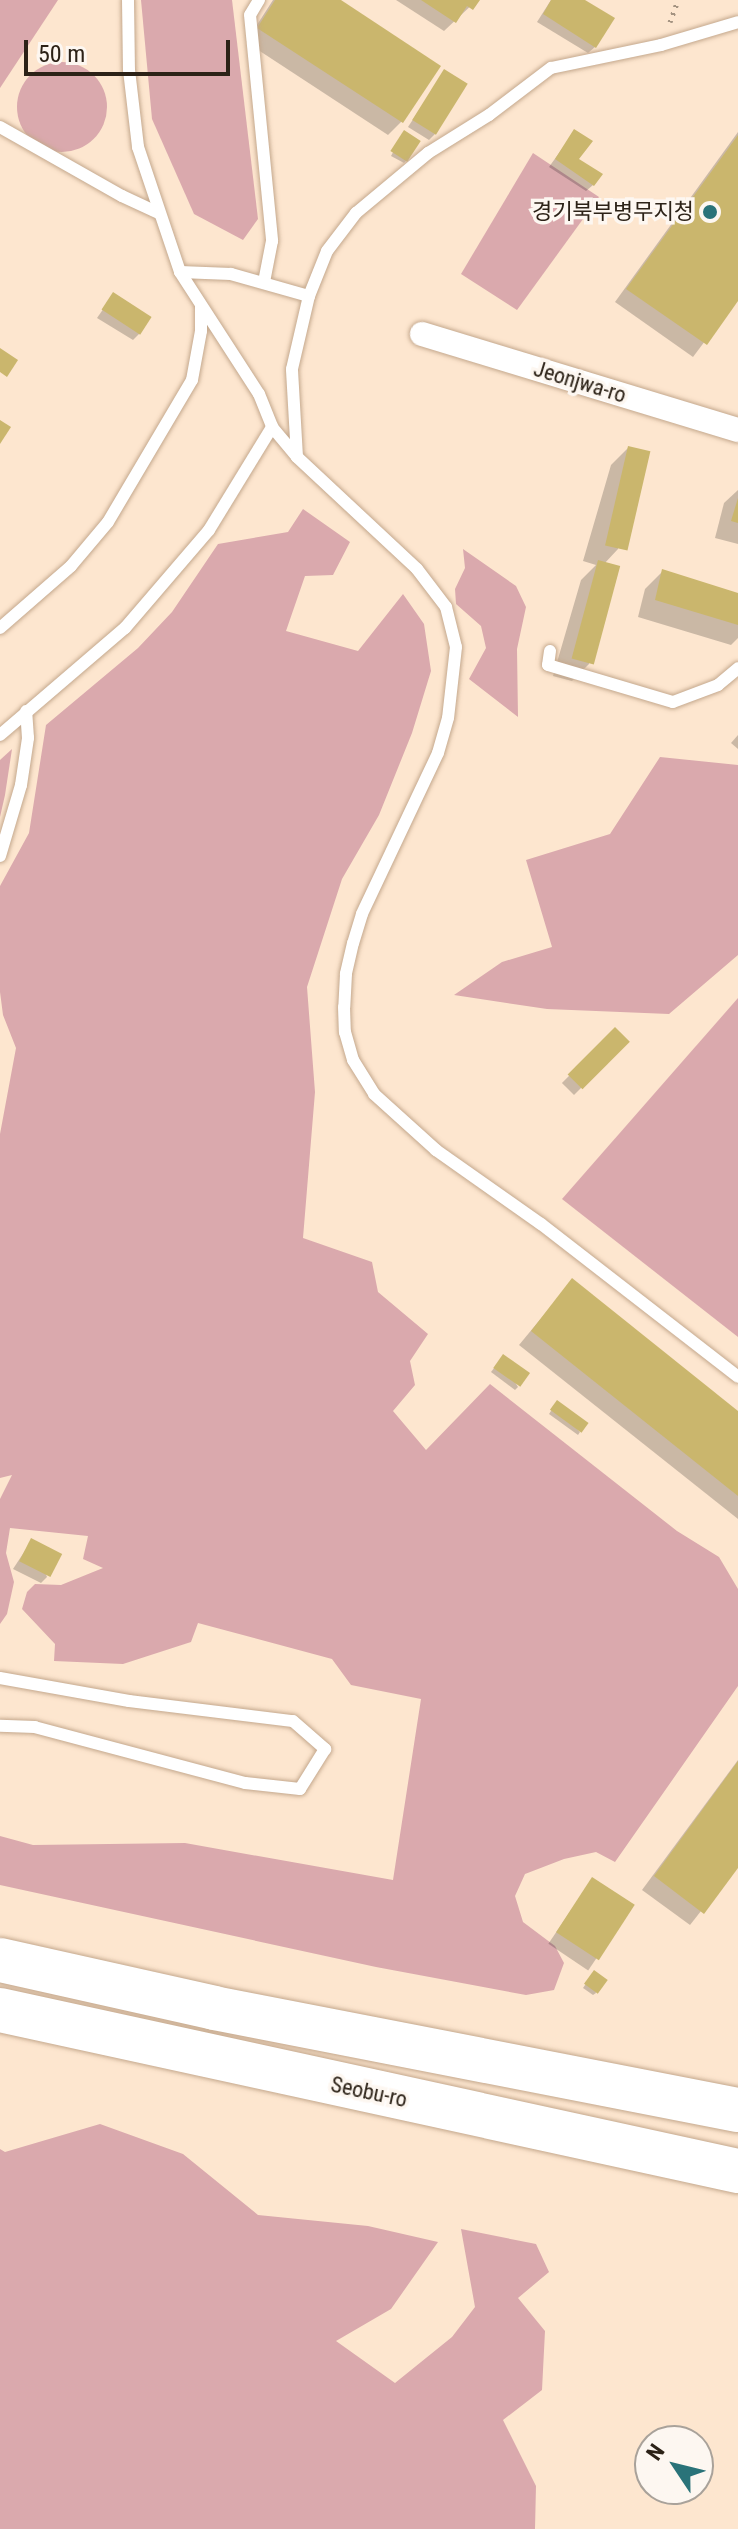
<!DOCTYPE html>
<meta charset="utf-8">
<style>
body{margin:0}
#map{position:relative;width:738px;height:2529px;overflow:hidden;background:#fde6cf;font-family:"Roboto Condensed","Noto Sans KR",sans-serif}
div>[style]{position:absolute}
.green>*{inset:0;background:#daa9ad}
.round{border-radius:50%}
.shadow>*{inset:0;background:#0003;transform-origin:0 0}
.building>*{inset:0;background:#cab66d;transform-origin:0 0}
.path>*{height:5px;margin-top:-2.5px;transform-origin:0;background:repeating-linear-gradient(90deg,#a49381 0 2px,transparent 0 8px)}
.roads{filter:drop-shadow(0 0 2px #c4a88d) drop-shadow(0 0 2px #c4a88d)}
.lane>*{height:12px;margin:-6px;padding:0 6px;transform-origin:6px;border-radius:6px;background:#fff}
.street>*{height:24px;margin:-12px;padding:0 12px;transform-origin:12px;border-radius:12px;background:#fff}
.highway>*{height:44px;margin:-22px;padding:0 22px;transform-origin:22px;border-radius:22px;background:#fff}
.dots>*{width:22px;height:22px;translate:-50% -50%;box-sizing:border-box;border:4px solid #fdf7f1;border-radius:50%}
span{translate:-50% -50%;white-space:nowrap;text-align:center;line-height:1.15;-webkit-text-stroke:7px #fdf7f1;paint-order:stroke}
.poi-label{font-size:22px;color:#2c2217}
.right{translate:-100% -50%;text-align:right}
.street-label{font-size:22px;color:#2c2217}
.north{position:absolute;left:634px;top:2425px;width:80px;height:80px;box-sizing:border-box;background:#fdf7f1;border:2px solid #a9a29a;border-radius:50%;rotate:305deg;font-size:22px;font-weight:700;line-height:32px;text-align:center;color:#2c2217}
.north::after{content:'';display:block;margin:auto;width:28px;height:36px;background:#2a7379;clip-path:polygon(50% 0,100% 100%,50% 72%,0 100%)}
.scale{position:absolute;left:24px;top:40px;width:206px;height:36px;box-sizing:border-box;border:4px solid #2c2217;border-top:0;padding-left:10px;font-size:24px;line-height:28px;white-space:nowrap;color:#2c2217;-webkit-text-stroke:6px #fdf7f1;paint-order:stroke}
</style>
<div id="map">
<div class="green">
<i style="clip-path:polygon(0 0,58px 0,0 88px)"></i>
<i style="clip-path:polygon(141px 0,232px 0,258px 219px,243px 240px,194px 214px,152px 119px)"></i>
<i class="round" style="left:17px;top:62px;width:90px;height:90px"></i>
<i style="clip-path:polygon(533px 153px,599px 197px,517px 310px,461px 274px)"></i>
<i style="clip-path:polygon(303px 509px,350px 542px,333px 575px,305px 576px,286px 631px,358px 651px,403px 594px,424px 624px,431px 671px,412px 733px,379px 815px,342px 879px,307px 987px,315px 1092px,303px 1238px,372px 1262px,378px 1292px,428px 1334px,410px 1361px,415px 1385px,393px 1411px,426px 1450px,490px 1384px,677px 1531px,719px 1557px,738px 1589px,738px 1686px,615px 1862px,596px 1852px,564px 1859px,525px 1874px,515px 1896px,523px 1922px,555px 1946px,564px 1963px,554px 1990px,526px 1995px,376px 1967px,0 1885px,0 1836px,33px 1845px,185px 1843px,393px 1880px,421px 1699px,351px 1685px,332px 1659px,198px 1623px,191px 1642px,123px 1664px,54px 1661px,55px 1644px,22px 1609px,27px 1592px,35px 1584px,61px 1585px,103px 1568px,83px 1559px,88px 1536px,10px 1528px,6px 1553px,14px 1582px,7px 1614px,0 1624px,0 1499px,12px 1475px,0 1478px,0 1134px,16px 1048px,3px 1015px,0 992px,0 886px,29px 833px,46px 725px,138px 648px,172px 612px,218px 544px,288px 532px)"></i>
<i style="clip-path:polygon(463px 549px,516px 586px,526px 607px,517px 649px,518px 717px,469px 679px,486px 648px,481px 626px,456px 604px,455px 589px,465px 568px)"></i>
<i style="clip-path:polygon(12px 749px,5px 795px,0 817px,0 760px)"></i>
<i style="clip-path:polygon(660px 757px,738px 765px,738px 955px,669px 1014px,547px 1009px,454px 995px,502px 962px,552px 947px,526px 860px,610px 834px)"></i>
<i style="clip-path:polygon(738px 998px,738px 1337px,562px 1199px)"></i>
<i style="clip-path:polygon(100px 2124px,183px 2154px,258px 2215px,368px 2226px,438px 2242px,391px 2309px,336px 2341px,395px 2383px,452px 2337px,475px 2307px,461px 2229px,536px 2244px,549px 2272px,518px 2298px,545px 2331px,542px 2390px,503px 2420px,536px 2486px,535px 2529px,0 2529px,0 2149px,5px 2152px)"></i>
</div>
<div class="shadow">
<i style="clip-path:polygon(273px 0,337px 0,438px 66px,401px 122px,388px 135px,246px 42px)"></i>
<i style="clip-path:polygon(396px 0,477px 0,444px 31px)"></i>
<i style="clip-path:polygon(551px 0,581px 0,595px 47px,588px 53px,537px 22px)"></i>
<i style="clip-path:polygon(444px 72px,435px 134px,429px 140px,408px 127px)"></i>
<i style="clip-path:polygon(574px 132px,576px 160px,593px 185px,586px 191px,549px 167px)"></i>
<i style="clip-path:polygon(738px 132px,738px 297px,693px 357px,615px 302px)"></i>
<i style="clip-path:polygon(402px 136px,407px 160px,404px 163px,391px 156px)"></i>
<i style="clip-path:polygon(113px 295px,140px 333px,133px 340px,97px 318px)"></i>
<i style="clip-path:polygon(628px 448px,618px 549px,604px 564px,589px 664px,572px 681px,553px 676px,581px 580px,596px 565px,583px 561px,611px 465px)"></i>
<i style="clip-path:polygon(738px 490px,738px 544px,715px 538px,724px 503px)"></i>
<i style="clip-path:polygon(662px 572px,738px 596px,738px 638px,731px 645px,638px 617px,645px 589px)"></i>
<i style="clip-path:polygon(738px 735px,738px 749px,731px 743px)"></i>
<i style="left:615px;top:1030px;width:17px;height:75px;rotate:45deg"></i>
<i style="clip-path:polygon(572px 1281px,738px 1413px,738px 1519px,519px 1345px)"></i>
<i style="clip-path:polygon(501px 1359px,518px 1387px,515px 1390px,491px 1372px)"></i>
<i style="clip-path:polygon(555px 1405px,580px 1432px,578px 1435px,549px 1414px)"></i>
<i style="clip-path:polygon(32px 1540px,47px 1577px,41px 1583px,13px 1569px)"></i>
<i style="clip-path:polygon(738px 1760px,738px 1864px,690px 1925px,642px 1890px)"></i>
<i style="left:592px;top:1879px;width:48px;height:78px;rotate:34deg"></i>
<i style="clip-path:polygon(592px 1975px,596px 1993px,593px 1995px,583px 1988px)"></i>
</div>
<div class="building">
<i style="clip-path:polygon(275px 0,341px 0,441px 66px,403px 123px,257px 28px)"></i>
<i style="clip-path:polygon(421px 0,480px 0,473px 10px,467px 6px,456px 23px)"></i>
<i style="clip-path:polygon(551px 0,585px 0,615px 18px,596px 48px,543px 14px)"></i>
<i style="left:444px;top:69px;width:28px;height:60px;rotate:32deg"></i>
<i style="clip-path:polygon(574px 129px,593px 141px,579px 159px,603px 174px,594px 186px,555px 159px)"></i>
<i style="left:404px;top:130px;width:20px;height:25px;rotate:33deg"></i>
<i style="clip-path:polygon(738px 135px,738px 301px,707px 345px,626px 289px)"></i>
<i style="left:113px;top:292px;width:46px;height:21px;rotate:33deg"></i>
<i style="clip-path:polygon(0 348px,18px 360px,7px 377px,0 372px)"></i>
<i style="clip-path:polygon(0 420px,11px 427px,0 444px)"></i>
<i style="left:628px;top:446px;width:23px;height:102px;rotate:13deg"></i>
<i style="clip-path:polygon(738px 498px,738px 523px,731px 521px)"></i>
<i style="left:598px;top:560px;width:23px;height:102px;rotate:15deg"></i>
<i style="clip-path:polygon(662px 569px,738px 593px,738px 625px,655px 600px)"></i>
<i style="left:615px;top:1027px;width:21px;height:67px;rotate:45deg"></i>
<i style="clip-path:polygon(572px 1278px,738px 1411px,738px 1496px,531px 1331px)"></i>
<i style="left:503px;top:1354px;width:33px;height:17px;rotate:35deg"></i>
<i style="left:557px;top:1400px;width:39px;height:12px;rotate:36deg"></i>
<i style="left:31px;top:1538px;width:35px;height:26px;rotate:27deg"></i>
<i style="clip-path:polygon(738px 1761px,738px 1868px,704px 1914px,654px 1876px)"></i>
<i style="left:592px;top:1877px;width:51px;height:66px;rotate:33deg"></i>
<i style="left:594px;top:1970px;width:17px;height:17px;rotate:36deg"></i>
</div>
<div class="path">
<i style="left:670px;top:22px;width:23px;rotate:-70deg"></i>
</div>
<div class="roads">
<div class="lane">
<i style="left:128px;top:0;width:70px;rotate:89.2deg"></i>
<i style="left:129px;top:70px;width:78px;rotate:83.3deg"></i>
<i style="left:138px;top:147px;width:132px;rotate:71.4deg"></i>
<i style="left:180px;top:272px;width:145px;rotate:57.1deg"></i>
<i style="left:259px;top:394px;width:35px;rotate:68deg"></i>
<i style="left:272px;top:427px;width:39px;rotate:50deg"></i>
<i style="left:297px;top:457px;width:164px;rotate:43deg"></i>
<i style="left:417px;top:569px;width:48px;rotate:52.7deg"></i>
<i style="left:446px;top:607px;width:41px;rotate:76deg"></i>
<i style="left:456px;top:647px;width:71px;rotate:96.4deg"></i>
<i style="left:448px;top:718px;width:36px;rotate:106deg"></i>
<i style="left:438px;top:753px;width:178px;rotate:115.3deg"></i>
<i style="left:362px;top:914px;width:30px;rotate:107deg"></i>
<i style="left:353px;top:943px;width:32px;rotate:103deg"></i>
<i style="left:346px;top:974px;width:33px;rotate:93deg"></i>
<i style="left:344px;top:1007px;width:25px;rotate:88deg"></i>
<i style="left:345px;top:1032px;width:29px;rotate:74deg"></i>
<i style="left:353px;top:1060px;width:40px;rotate:58deg"></i>
<i style="left:374px;top:1094px;width:84px;rotate:42.1deg"></i>
<i style="left:436px;top:1150px;width:128px;rotate:35.2deg"></i>
<i style="left:541px;top:1224px;width:249px;rotate:37.8deg"></i>
<i style="left:259px;top:0;width:17px;rotate:121deg"></i>
<i style="left:250px;top:15px;width:227px;rotate:84.4deg"></i>
<i style="left:272px;top:241px;width:42px;rotate:101deg"></i>
<i style="left:0;top:127px;width:140px;rotate:29.5deg"></i>
<i style="left:122px;top:196px;width:40px;rotate:25deg"></i>
<i style="left:180px;top:272px;width:51px;rotate:2.2deg"></i>
<i style="left:231px;top:274px;width:81px;rotate:15.8deg"></i>
<i style="left:297px;top:457px;width:88px;rotate:-93.3deg"></i>
<i style="left:292px;top:369px;width:75px;rotate:-76.9deg"></i>
<i style="left:309px;top:296px;width:48px;rotate:-68.2deg"></i>
<i style="left:327px;top:251px;width:48px;rotate:-52.7deg"></i>
<i style="left:356px;top:213px;width:94px;rotate:-39.8deg"></i>
<i style="left:428px;top:153px;width:72px;rotate:-31.9deg"></i>
<i style="left:489px;top:115px;width:78px;rotate:-37.2deg"></i>
<i style="left:551px;top:68px;width:112px;rotate:-11.8deg"></i>
<i style="left:661px;top:45px;width:80px;rotate:-16.6deg"></i>
<i style="left:0;top:628px;width:94px;rotate:-41.1deg"></i>
<i style="left:71px;top:566px;width:57px;rotate:-49.9deg"></i>
<i style="left:108px;top:522px;width:165px;rotate:-59.4deg"></i>
<i style="left:192px;top:380px;width:50px;rotate:-79.6deg"></i>
<i style="left:201px;top:331px;width:25px;rotate:-90deg"></i>
<i style="left:550px;top:651px;width:14px;rotate:98deg"></i>
<i style="left:548px;top:665px;width:130px;rotate:16.5deg"></i>
<i style="left:673px;top:702px;width:48px;rotate:-20.7deg"></i>
<i style="left:718px;top:685px;width:26px;rotate:-40deg"></i>
<i style="left:0;top:735px;width:165px;rotate:-40.6deg"></i>
<i style="left:125px;top:628px;width:129px;rotate:-49.4deg"></i>
<i style="left:209px;top:530px;width:121px;rotate:-58.5deg"></i>
<i style="left:0;top:856px;width:74px;rotate:-73.5deg"></i>
<i style="left:21px;top:785px;width:48px;rotate:-81.5deg"></i>
<i style="left:28px;top:738px;width:27px;rotate:-94deg"></i>
<i style="left:0;top:1678px;width:131px;rotate:10.1deg"></i>
<i style="left:129px;top:1701px;width:165px;rotate:7deg"></i>
<i style="left:293px;top:1721px;width:43px;rotate:41.2deg"></i>
<i style="left:325px;top:1749px;width:47px;rotate:122deg"></i>
<i style="left:300px;top:1789px;width:55px;rotate:-173.8deg"></i>
<i style="left:245px;top:1783px;width:217px;rotate:-165.1deg"></i>
<i style="left:35px;top:1727px;width:35px;rotate:-178deg"></i>
</div>
<div class="street">
<i style="left:422px;top:334px;width:330px;rotate:16.9deg"></i>
</div>
<div class="highway">
<i style="left:0;top:1960px;width:219px;rotate:12.6deg"></i>
<i style="left:214px;top:2008px;width:534px;rotate:11.02deg"></i>
<i style="left:0;top:2010px;width:755px;rotate:12.31deg"></i>
</div>
</div>
<div class="dots">
<i style="left:710px;top:212px;background:#2a7379"></i>
</div>
<div class="poi-label">
<span class="right" style="left:694px;top:212px">경기북부병무지청</span>
</div>
<div class="street-label">
<span style="left:580px;top:382px;rotate:17deg">Jeonjwa-ro</span>
<span style="left:369px;top:2092px;rotate:12deg">Seobu-ro</span>
</div>
<div class="north">N</div>
<div class="scale">50 m</div>
</div>
